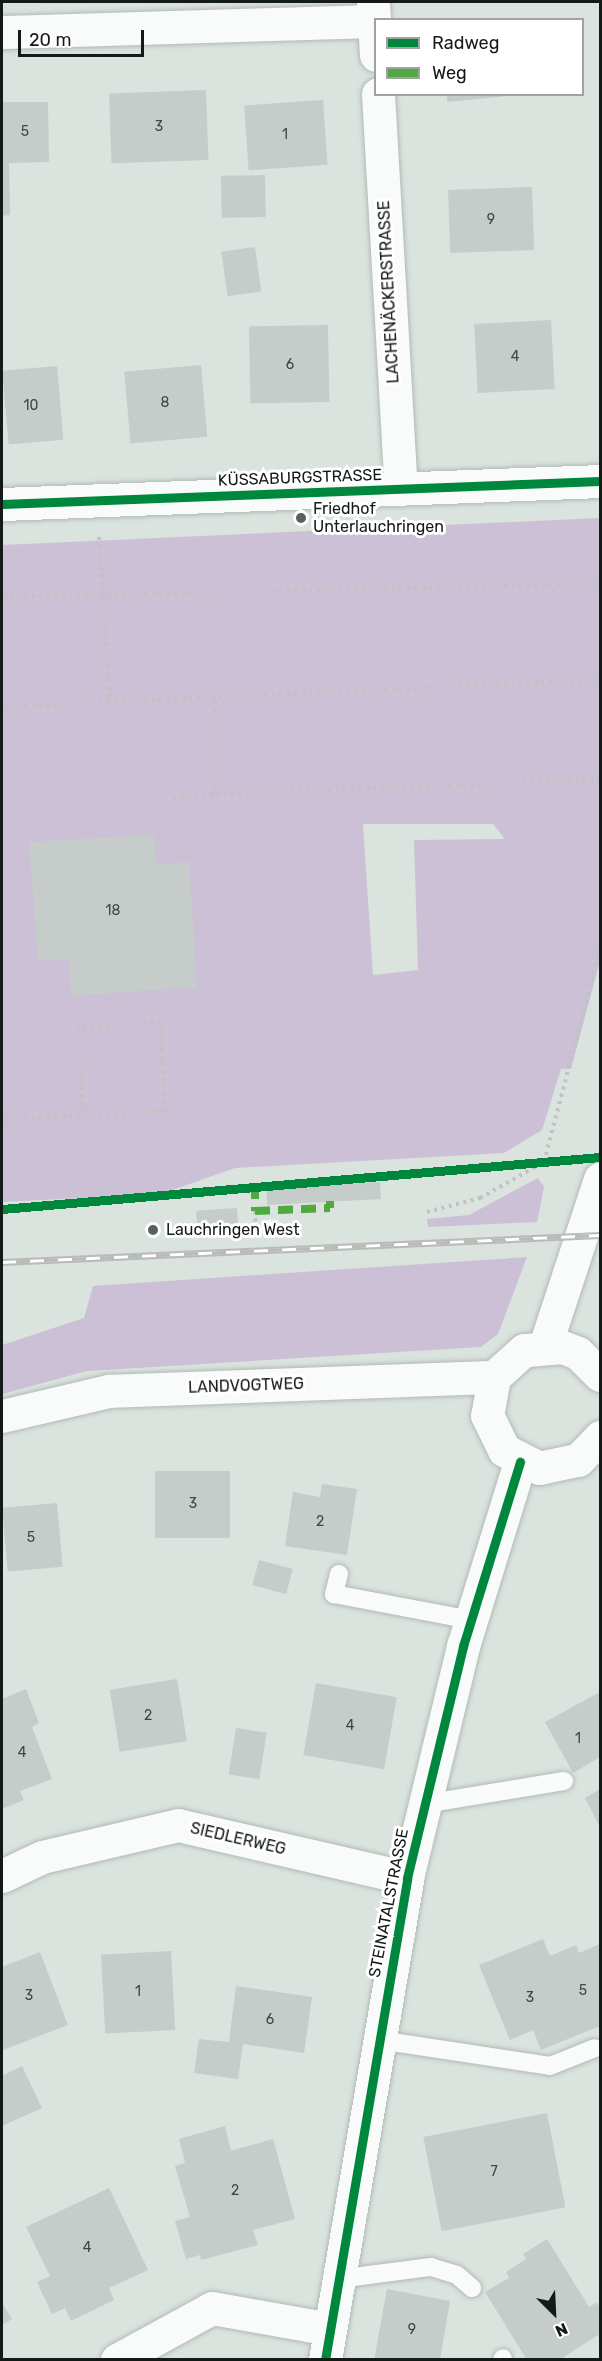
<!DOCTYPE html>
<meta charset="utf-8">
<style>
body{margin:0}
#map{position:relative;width:602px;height:2361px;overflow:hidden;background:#dae3de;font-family:Rubik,sans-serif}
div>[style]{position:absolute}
.green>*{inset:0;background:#cbc0d5}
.building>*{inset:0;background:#c5ccc9;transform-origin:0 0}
.path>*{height:4px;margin-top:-2px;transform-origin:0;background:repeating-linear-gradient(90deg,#c0c3c1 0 3px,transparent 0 7.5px)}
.roads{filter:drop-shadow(0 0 2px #b3bab6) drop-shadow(0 0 2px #b3bab6)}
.lane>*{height:18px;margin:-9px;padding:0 9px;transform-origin:9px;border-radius:9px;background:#f9fbfa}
.street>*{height:33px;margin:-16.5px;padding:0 16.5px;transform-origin:16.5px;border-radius:16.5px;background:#f9fbfa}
.rail>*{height:7px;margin-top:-3.5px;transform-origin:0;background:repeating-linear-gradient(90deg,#fff 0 14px,#b9bbb9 0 28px);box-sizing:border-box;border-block:2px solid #b9bbb9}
.quiet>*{height:8px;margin-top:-4px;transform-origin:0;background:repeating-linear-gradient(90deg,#51a942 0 15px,transparent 0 23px)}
.cycleway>*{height:9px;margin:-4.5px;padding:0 4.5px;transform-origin:4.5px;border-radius:4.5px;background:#00873e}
.dots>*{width:16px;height:16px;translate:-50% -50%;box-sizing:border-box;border:3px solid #fff;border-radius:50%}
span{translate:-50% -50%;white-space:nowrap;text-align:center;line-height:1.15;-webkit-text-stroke:6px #fff;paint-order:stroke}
.number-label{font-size:14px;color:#404644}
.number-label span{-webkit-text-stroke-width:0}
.street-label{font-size:16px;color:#141a17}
.poi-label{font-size:16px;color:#141a17}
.left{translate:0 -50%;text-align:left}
.frame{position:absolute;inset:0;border:3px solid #141a17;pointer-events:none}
.legend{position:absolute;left:374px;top:18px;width:210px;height:78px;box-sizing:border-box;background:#fff;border:2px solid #a1a3a2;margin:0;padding:8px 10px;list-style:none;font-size:18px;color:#141a17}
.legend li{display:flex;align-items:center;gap:12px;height:30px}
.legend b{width:30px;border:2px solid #a1a3a2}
.north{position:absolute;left:524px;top:2283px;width:60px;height:60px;-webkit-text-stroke:4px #fff;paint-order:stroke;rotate:156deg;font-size:16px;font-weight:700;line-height:24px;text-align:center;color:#141a17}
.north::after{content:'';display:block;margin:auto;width:21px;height:27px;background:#141a17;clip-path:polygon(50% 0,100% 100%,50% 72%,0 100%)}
.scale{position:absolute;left:18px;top:30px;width:126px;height:27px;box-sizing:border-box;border:3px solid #141a17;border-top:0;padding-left:8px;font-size:18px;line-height:21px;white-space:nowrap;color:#141a17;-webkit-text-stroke:4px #fff;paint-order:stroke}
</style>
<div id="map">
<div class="green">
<i style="clip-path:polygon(evenodd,600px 518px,600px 961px,571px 1069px,561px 1069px,542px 1130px,504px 1153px,235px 1168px,161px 1194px,2px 1202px,2px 545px,600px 518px,363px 824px,493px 824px,505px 839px,414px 840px,418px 970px,373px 975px,363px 824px)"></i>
<i style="clip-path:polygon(538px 1178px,544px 1187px,537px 1222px,428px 1227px,427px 1219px,469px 1215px)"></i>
<i style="clip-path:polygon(527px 1257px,498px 1334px,481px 1347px,87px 1371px,2px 1394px,2px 1345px,84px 1318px,93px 1286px)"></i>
</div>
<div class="building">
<i style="left:206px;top:90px;width:70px;height:97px;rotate:88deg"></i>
<i style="clip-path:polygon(447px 94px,508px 94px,508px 96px,447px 102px)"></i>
<i style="left:323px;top:100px;width:65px;height:79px;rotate:86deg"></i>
<i style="clip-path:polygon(2px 102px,48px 102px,49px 162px,9px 163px,10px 215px,2px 216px)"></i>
<i style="left:265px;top:175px;width:42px;height:44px;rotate:89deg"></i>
<i style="left:532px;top:187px;width:63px;height:84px;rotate:88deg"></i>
<i style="left:255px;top:247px;width:45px;height:34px;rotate:82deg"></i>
<i style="left:551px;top:320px;width:69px;height:77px;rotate:87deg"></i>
<i style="left:328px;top:325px;width:77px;height:79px;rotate:89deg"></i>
<i style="left:201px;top:365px;width:72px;height:77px;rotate:85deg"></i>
<i style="left:57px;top:366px;width:74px;height:55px;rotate:85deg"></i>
<i style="clip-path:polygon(154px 835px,156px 864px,189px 862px,197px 987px,71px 996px,69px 959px,38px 961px,29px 842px)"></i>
<i style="left:380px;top:1182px;width:17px;height:114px;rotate:87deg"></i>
<i style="left:237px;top:1208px;width:16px;height:41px;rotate:86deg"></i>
<i style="left:155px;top:1471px;width:75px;height:67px"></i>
<i style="clip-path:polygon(322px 1484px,357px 1489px,347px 1555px,285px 1546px,293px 1492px,320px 1497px)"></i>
<i style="left:57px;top:1503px;width:64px;height:55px;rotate:85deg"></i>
<i style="left:259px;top:1560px;width:35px;height:26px;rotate:15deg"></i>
<i style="left:177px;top:1679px;width:63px;height:68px;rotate:81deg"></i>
<i style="left:316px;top:1683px;width:82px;height:73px;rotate:10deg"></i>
<i style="clip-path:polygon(26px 1689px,39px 1723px,32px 1727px,52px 1779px,20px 1791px,24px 1800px,2px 1809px,2px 1699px)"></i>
<i style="clip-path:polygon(600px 1692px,600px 1757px,573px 1773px,545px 1722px)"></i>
<i style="left:236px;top:1728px;width:31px;height:47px;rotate:9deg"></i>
<i style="clip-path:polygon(600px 1789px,600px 1827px,585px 1798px)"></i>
<i style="clip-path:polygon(543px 1939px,550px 1956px,576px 1945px,579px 1953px,600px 1944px,600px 2026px,541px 2050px,533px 2030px,510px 2040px,479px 1965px)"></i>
<i style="left:171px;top:1951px;width:79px;height:70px;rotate:87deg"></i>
<i style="clip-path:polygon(40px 1952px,68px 2025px,3px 2050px,2px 1967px)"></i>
<i style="clip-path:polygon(236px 1986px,312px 1997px,304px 2053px,243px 2044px,238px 2079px,194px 2073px,199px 2039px,229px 2042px)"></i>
<i style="clip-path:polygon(22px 2066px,42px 2108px,2px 2126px,2px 2076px)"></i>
<i style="left:547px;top:2113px;width:96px;height:126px;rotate:79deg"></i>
<i style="clip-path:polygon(225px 2126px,231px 2151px,273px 2139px,295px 2219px,253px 2230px,258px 2245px,201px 2260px,200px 2255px,186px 2259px,175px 2221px,190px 2217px,175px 2166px,185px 2163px,179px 2139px)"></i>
<i style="clip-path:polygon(109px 2188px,148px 2270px,109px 2288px,114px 2300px,71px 2321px,65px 2308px,52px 2314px,37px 2282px,50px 2276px,26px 2227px)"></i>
<i style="clip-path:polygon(547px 2239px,589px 2307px,597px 2302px,600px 2308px,600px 2334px,559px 2360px,527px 2360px,485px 2292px,509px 2278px,506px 2272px,526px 2259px,523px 2254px)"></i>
<i style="clip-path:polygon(387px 2289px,450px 2301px,440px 2360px,374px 2360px)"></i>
<i style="clip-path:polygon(2px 2303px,12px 2319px,2px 2325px)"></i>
</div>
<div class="path">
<i style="left:99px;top:537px;width:166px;rotate:86.2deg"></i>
<i style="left:2px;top:597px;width:598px;rotate:-1.25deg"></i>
<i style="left:2px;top:707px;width:599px;rotate:-2.59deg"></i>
<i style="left:216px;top:794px;width:384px;rotate:-2.1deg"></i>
<i style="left:173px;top:798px;width:43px;rotate:-5.3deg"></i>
<i style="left:216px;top:794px;width:96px;rotate:-90.6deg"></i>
<i style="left:2px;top:1109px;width:77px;rotate:90deg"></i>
<i style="left:2px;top:1120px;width:163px;rotate:-3.2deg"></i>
<i style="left:165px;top:1111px;width:89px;rotate:-92.6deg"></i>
<i style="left:161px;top:1022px;width:82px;rotate:176.5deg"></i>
<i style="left:79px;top:1027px;width:87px;rotate:87.4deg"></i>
<i style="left:2px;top:1209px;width:567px;rotate:-4.96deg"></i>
<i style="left:255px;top:1211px;width:30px;rotate:88deg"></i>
<i style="left:427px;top:1212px;width:55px;rotate:-14.8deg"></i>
<i style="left:480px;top:1198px;width:73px;rotate:-29.4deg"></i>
<i style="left:544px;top:1162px;width:221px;rotate:-75.3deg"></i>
</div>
<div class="roads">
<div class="lane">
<i style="left:339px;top:1574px;width:21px;rotate:104deg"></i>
<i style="left:334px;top:1594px;width:139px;rotate:10.7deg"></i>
<i style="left:425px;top:1804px;width:141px;rotate:-9.4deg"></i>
<i style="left:379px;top:2040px;width:173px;rotate:8.6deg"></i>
<i style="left:550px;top:2066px;width:48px;rotate:-21.8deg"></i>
<i style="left:338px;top:2279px;width:94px;rotate:-7.4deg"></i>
<i style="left:431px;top:2267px;width:27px;rotate:17deg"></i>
<i style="left:457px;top:2275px;width:20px;rotate:41deg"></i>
<i style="left:502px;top:2360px;width:2px;rotate:-63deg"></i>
</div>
<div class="street">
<i style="left:373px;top:2px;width:53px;rotate:86.8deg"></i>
<i style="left:2px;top:32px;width:372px;rotate:-1.7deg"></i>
<i style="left:378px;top:94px;width:396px;rotate:86.7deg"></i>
<i style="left:2px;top:504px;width:598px;rotate:-2.2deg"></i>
<i style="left:545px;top:1346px;width:176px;rotate:-71.8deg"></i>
<i style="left:600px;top:1375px;width:31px;rotate:-135deg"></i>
<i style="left:578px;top:1353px;width:17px;rotate:-159deg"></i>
<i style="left:562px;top:1347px;width:38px;rotate:175deg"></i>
<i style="left:524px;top:1350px;width:40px;rotate:138deg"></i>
<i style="left:494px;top:1377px;width:39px;rotate:100deg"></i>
<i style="left:487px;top:1415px;width:39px;rotate:64deg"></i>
<i style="left:504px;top:1450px;width:39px;rotate:27deg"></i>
<i style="left:539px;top:1468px;width:40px;rotate:-12deg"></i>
<i style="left:578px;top:1460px;width:32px;rotate:-46deg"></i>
<i style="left:2px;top:1416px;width:110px;rotate:-13.2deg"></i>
<i style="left:109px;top:1391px;width:385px;rotate:-2.1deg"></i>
<i style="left:2px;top:1876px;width:44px;rotate:-25.4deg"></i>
<i style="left:42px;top:1857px;width:140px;rotate:-13.2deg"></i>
<i style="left:178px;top:1825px;width:235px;rotate:13deg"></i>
<i style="left:117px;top:2360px;width:108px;rotate:-28.7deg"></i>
<i style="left:212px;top:2308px;width:120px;rotate:10.1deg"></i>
<i style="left:325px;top:2360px;width:489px;rotate:-80.3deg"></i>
<i style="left:407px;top:1878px;width:239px;rotate:-76.4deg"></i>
<i style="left:463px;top:1646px;width:193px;rotate:-72.8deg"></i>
</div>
</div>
<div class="rail">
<i style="left:2px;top:1262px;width:599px;rotate:-2.59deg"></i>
</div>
<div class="quiet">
<i style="left:255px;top:1184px;width:27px;rotate:90deg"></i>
<i style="left:255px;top:1211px;width:75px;rotate:-2.3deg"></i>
<i style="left:330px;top:1208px;width:7px;rotate:-90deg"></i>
</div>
<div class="cycleway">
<i style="left:2px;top:504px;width:598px;rotate:-2.2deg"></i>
<i style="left:2px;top:1209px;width:600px;rotate:-4.97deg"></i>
<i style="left:325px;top:2360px;width:489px;rotate:-80.3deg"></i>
<i style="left:407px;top:1878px;width:239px;rotate:-76.4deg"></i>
<i style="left:463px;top:1646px;width:193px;rotate:-72.8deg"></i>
</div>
<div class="dots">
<i style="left:301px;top:518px;background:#59605d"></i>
<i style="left:153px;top:1230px;background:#59605d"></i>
</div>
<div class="number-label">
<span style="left:159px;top:127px">3</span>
<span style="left:25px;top:132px">5</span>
<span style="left:285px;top:135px">1</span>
<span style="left:491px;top:220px">9</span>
<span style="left:515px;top:357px">4</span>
<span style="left:290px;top:365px">6</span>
<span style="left:165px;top:403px">8</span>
<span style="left:31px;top:406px">10</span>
<span style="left:113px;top:911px">18</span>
<span style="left:193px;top:1504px">3</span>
<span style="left:320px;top:1522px">2</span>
<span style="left:31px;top:1538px">5</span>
<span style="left:148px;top:1716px">2</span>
<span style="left:350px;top:1726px">4</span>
<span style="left:578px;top:1739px">1</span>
<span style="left:22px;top:1753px">4</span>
<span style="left:583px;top:1991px">5</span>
<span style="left:138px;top:1992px">1</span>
<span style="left:29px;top:1996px">3</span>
<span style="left:530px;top:1998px">3</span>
<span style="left:270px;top:2020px">6</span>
<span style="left:494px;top:2172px">7</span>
<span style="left:235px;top:2191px">2</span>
<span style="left:87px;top:2248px">4</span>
<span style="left:412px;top:2330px">9</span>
</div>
<div class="street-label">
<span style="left:389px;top:292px;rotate:-93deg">LACHENÄCKERSTRASSE</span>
<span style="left:300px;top:478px;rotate:-2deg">KÜSSABURGSTRASSE</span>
<span style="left:246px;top:1386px;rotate:-2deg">LANDVOGTWEG</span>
<span style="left:238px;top:1839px;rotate:13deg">SIEDLERWEG</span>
<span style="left:389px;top:1903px;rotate:-79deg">STEINATALSTRASSE</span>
</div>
<div class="poi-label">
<span class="left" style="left:313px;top:518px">Friedhof<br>Unterlauchringen</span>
<span class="left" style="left:166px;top:1230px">Lauchringen West</span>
</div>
<div class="frame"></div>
<ul class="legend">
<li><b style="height:8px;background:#00873e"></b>Radweg</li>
<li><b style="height:8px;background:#51a942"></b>Weg</li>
</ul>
<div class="north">N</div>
<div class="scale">20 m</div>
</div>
